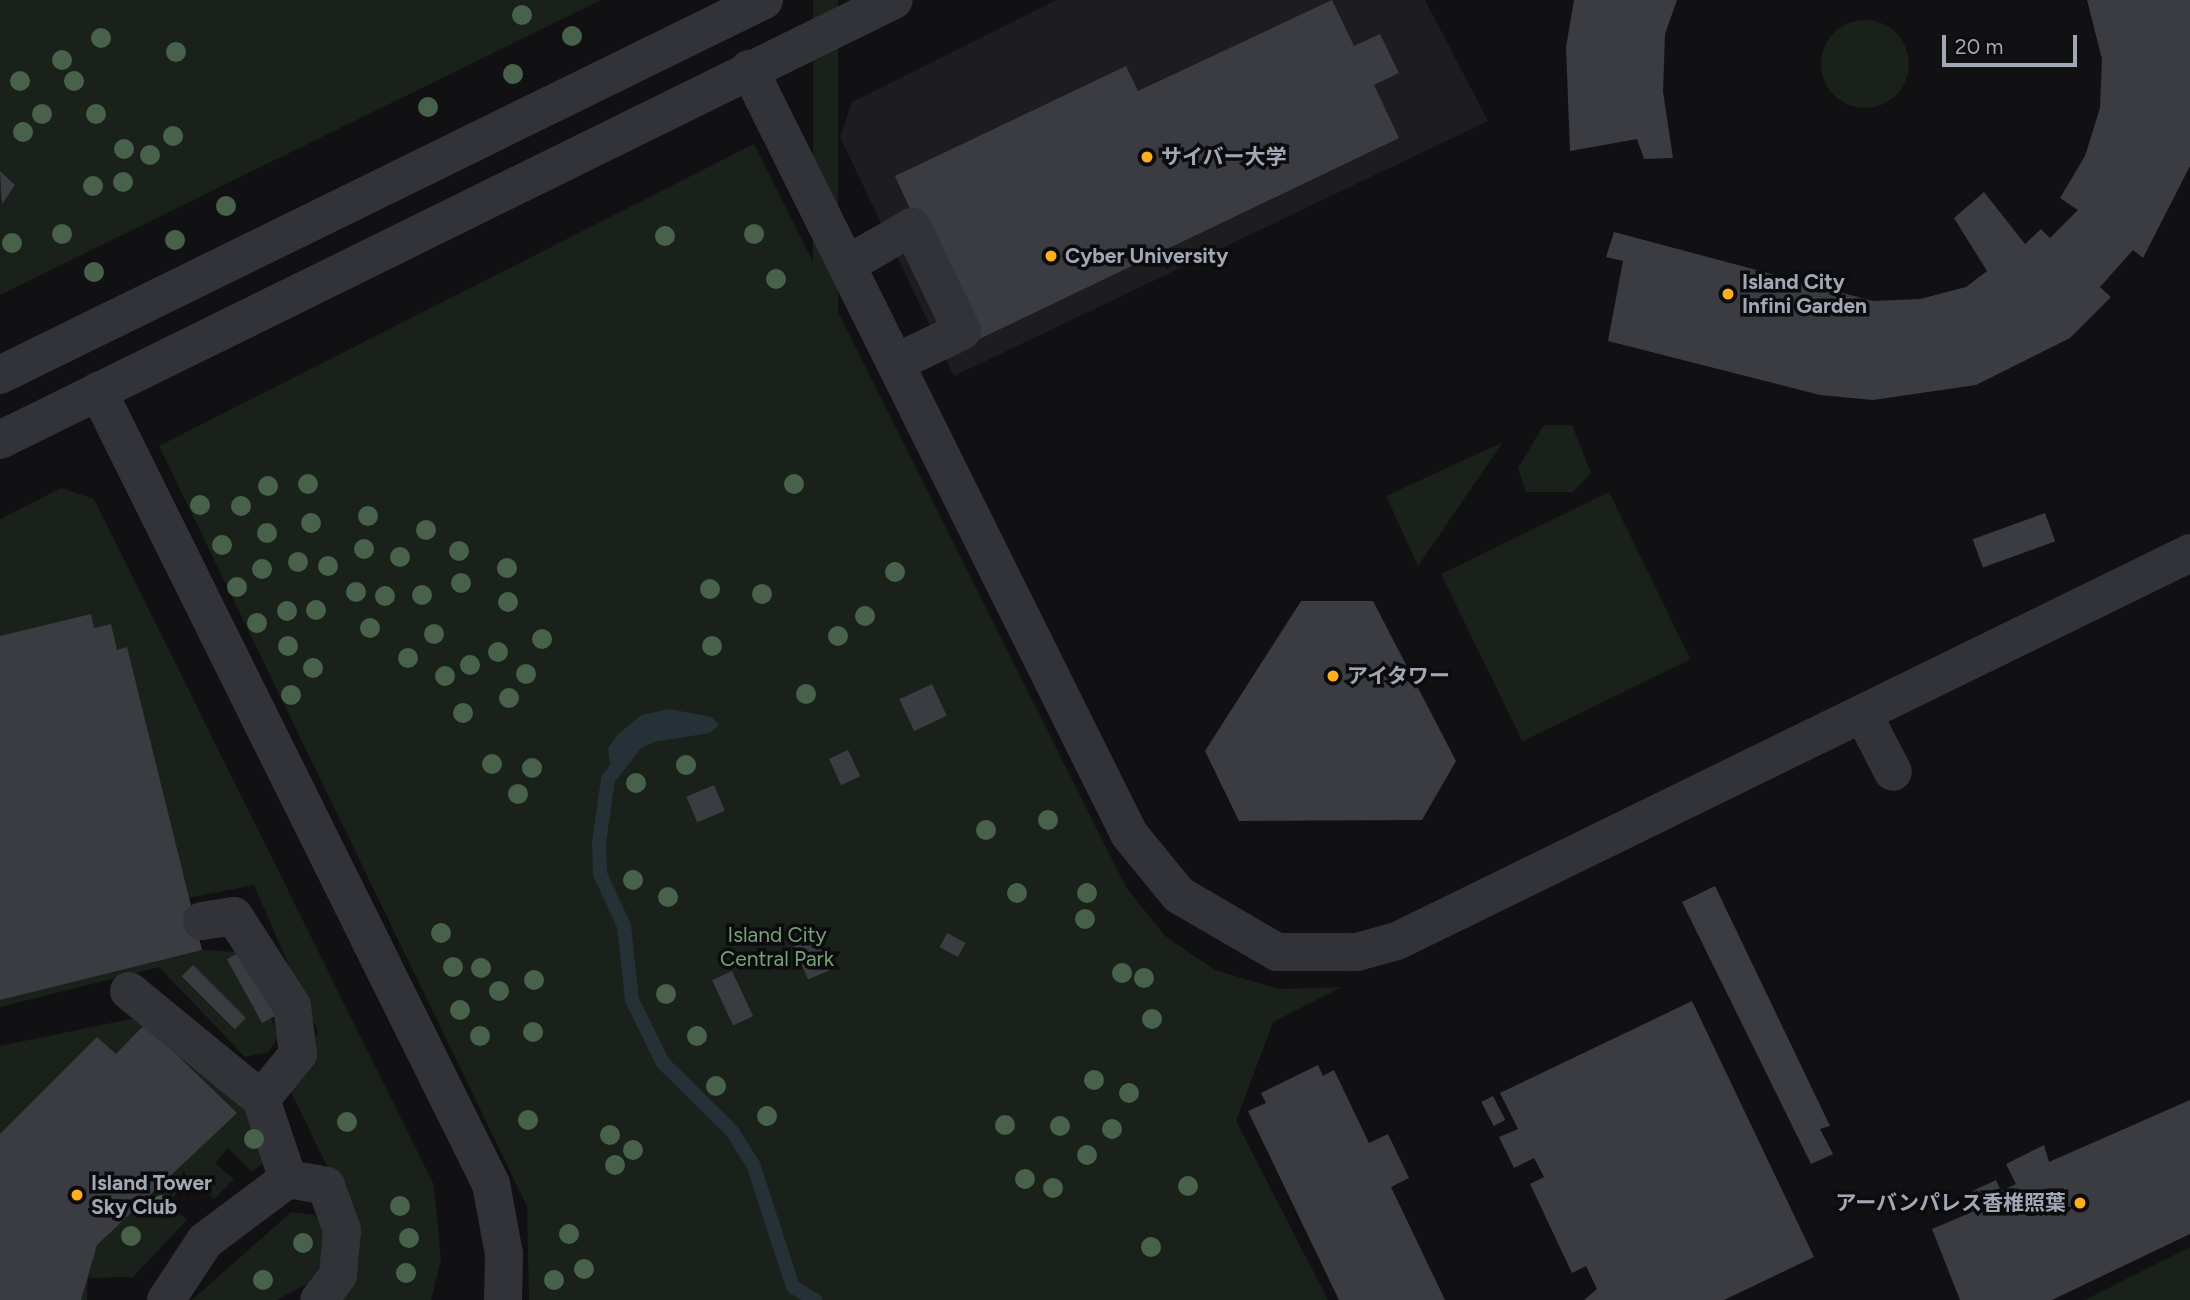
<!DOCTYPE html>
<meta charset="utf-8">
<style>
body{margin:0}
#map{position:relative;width:2190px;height:1300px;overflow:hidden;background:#111113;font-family:Figtree,"Noto Sans JP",sans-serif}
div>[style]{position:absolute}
.built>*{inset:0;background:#1d1d20}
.green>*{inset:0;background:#19211a;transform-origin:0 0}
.round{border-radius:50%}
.water>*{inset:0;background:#263037}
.stream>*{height:14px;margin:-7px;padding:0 7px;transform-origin:7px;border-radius:7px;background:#263037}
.building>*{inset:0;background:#3a3c41;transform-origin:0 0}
.minor>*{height:38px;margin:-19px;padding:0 19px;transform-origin:19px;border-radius:19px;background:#323338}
.trees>*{width:20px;height:20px;margin:-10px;border-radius:50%;background:#48614a}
.dots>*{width:19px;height:19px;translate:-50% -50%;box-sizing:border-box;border:4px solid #0c0c0e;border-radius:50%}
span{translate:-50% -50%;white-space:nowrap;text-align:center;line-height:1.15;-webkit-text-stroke:7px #0c0c0e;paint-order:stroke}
.poi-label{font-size:21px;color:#a1a7b5;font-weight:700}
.left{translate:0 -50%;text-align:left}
.right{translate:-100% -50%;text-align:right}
.park-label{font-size:21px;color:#75a277}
.scale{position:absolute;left:1942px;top:35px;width:135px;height:32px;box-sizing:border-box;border:4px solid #a1a7b5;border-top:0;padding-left:9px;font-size:21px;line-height:24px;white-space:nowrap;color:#a1a7b5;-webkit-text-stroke:5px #0c0c0e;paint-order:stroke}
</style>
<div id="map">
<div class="built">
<i style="clip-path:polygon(1056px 0,1425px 0,1488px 121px,954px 376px,840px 137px,852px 102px)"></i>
</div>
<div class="green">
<i style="clip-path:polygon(0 0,601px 0,0 295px)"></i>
<i style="left:813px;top:0;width:25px;height:906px"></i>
<i class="round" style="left:1821px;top:20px;width:88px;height:88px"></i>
<i style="clip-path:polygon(754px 144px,1126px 887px,1165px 936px,1215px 970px,1279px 989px,1342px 987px,1273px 1022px,1236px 1121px,1328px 1300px,529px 1300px,527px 1206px,159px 446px)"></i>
<i style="clip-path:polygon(1544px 425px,1572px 425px,1591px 473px,1573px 492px,1526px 492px,1518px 468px)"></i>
<i style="clip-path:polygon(1503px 442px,1418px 566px,1386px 496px)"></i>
<i style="clip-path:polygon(61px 488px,94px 499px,434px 1185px,441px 1260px,431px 1300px,339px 1300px,351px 1215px,289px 1088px,318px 1032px,254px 885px,189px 898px,202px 950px,240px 952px,275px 1027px,277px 1039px,268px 1052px,245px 1057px,159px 967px,0 1007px,0 519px)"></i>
<i style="left:1609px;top:492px;width:186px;height:187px;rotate:64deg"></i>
<i style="clip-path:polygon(150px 1015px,242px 1105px,266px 1161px,252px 1172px,228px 1148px,215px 1163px,234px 1179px,214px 1199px,189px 1177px,168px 1204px,187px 1220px,133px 1277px,88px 1278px,87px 1300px,0 1300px,0 1046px)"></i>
<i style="clip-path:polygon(291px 1212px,315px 1215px,326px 1230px,326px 1257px,308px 1283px,277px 1300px,192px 1300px)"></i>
<i style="clip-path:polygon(2190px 1247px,2190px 1300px,2085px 1300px)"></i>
</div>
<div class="water">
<i style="clip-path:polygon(669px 709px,712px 717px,719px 725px,710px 733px,654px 742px,610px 764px,608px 748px,618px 734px,642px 715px)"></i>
</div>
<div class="stream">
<i style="left:634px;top:746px;width:42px;rotate:128.2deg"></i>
<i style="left:608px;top:779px;width:65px;rotate:98deg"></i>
<i style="left:599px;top:843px;width:31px;rotate:88deg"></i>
<i style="left:600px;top:874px;width:57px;rotate:65.2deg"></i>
<i style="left:624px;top:926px;width:74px;rotate:83.8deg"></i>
<i style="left:632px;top:1000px;width:70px;rotate:63.8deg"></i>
<i style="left:663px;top:1063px;width:97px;rotate:44.6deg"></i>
<i style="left:732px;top:1131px;width:39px;rotate:58deg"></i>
<i style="left:753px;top:1164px;width:129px;rotate:72deg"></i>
<i style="left:793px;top:1287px;width:26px;rotate:31deg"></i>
</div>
<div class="building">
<i style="clip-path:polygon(1332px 0,1354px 46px,1380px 34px,1399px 73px,1374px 85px,1399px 138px,971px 343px,895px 176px,1126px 66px,1138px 91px)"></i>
<i style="clip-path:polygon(1574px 0,1677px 0,1665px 34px,1663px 92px,1673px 158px,1644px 159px,1637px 139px,1570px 151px,1566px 47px)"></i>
<i style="clip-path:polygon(2087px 0,2190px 0,2190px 166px,2143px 258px,2133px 250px,2100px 287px,2111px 297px,2070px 338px,1976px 385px,1873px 400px,1820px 395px,1608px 341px,1623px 261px,1606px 257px,1614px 232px,1873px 301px,1920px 299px,1966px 287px,1987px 271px,1954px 218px,1984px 192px,2025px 244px,2041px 229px,2050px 238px,2078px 210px,2060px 198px,2085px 156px,2100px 108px,2102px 59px)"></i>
<i style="clip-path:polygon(0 171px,15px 185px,2px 204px)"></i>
<i style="left:2045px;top:513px;width:30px;height:77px;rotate:70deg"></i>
<i style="clip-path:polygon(1301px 601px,1373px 601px,1456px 761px,1422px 820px,1239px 821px,1205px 751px)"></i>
<i style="clip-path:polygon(91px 614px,94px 628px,111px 624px,117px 650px,127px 647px,202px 950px,0 1000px,0 636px)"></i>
<i style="left:932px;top:684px;width:35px;height:36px;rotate:65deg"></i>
<i style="left:848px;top:750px;width:29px;height:21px;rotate:65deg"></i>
<i style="left:714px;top:785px;width:28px;height:30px;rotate:67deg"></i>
<i style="clip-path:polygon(1715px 886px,1830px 1126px,1820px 1129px,1833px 1154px,1811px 1164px,1682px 902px)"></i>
<i style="left:947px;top:933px;width:21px;height:16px;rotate:28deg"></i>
<i style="left:816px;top:937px;width:36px;height:24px;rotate:67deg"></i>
<i style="left:240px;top:952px;width:73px;height:15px;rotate:61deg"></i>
<i style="left:193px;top:965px;width:75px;height:16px;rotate:45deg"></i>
<i style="left:732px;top:971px;width:50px;height:22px;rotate:65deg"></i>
<i style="clip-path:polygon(1692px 1001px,1814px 1257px,1724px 1300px,1584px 1300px,1597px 1289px,1586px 1266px,1572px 1273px,1530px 1184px,1544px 1177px,1534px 1158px,1514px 1168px,1499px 1137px,1518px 1129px,1500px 1093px)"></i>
<i style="clip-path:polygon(145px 1024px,237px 1113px,97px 1245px,81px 1300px,0 1300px,0 1134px,97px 1037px,116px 1054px)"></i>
<i style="clip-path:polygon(1318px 1065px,1323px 1076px,1334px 1070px,1369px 1143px,1388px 1134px,1409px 1178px,1391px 1187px,1445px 1300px,1339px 1300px,1248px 1111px,1266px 1103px,1261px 1093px)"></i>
<i style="left:1493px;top:1096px;width:27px;height:13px;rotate:63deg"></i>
<i style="clip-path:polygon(2190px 1100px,2190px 1234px,2052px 1300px,1960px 1300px,1932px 1229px,1972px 1212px,1966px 1194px,1996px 1180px,2001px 1191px,2016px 1184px,2006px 1164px,2044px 1145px,2049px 1162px)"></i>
</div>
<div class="minor">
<i style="left:749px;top:69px;width:854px;rotate:63.58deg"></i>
<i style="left:1129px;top:834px;width:79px;rotate:50.7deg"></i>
<i style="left:1179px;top:895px;width:113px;rotate:30.2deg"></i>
<i style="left:1277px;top:952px;width:80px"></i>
<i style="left:1357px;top:952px;width:41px;rotate:-15.4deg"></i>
<i style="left:1397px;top:941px;width:883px;rotate:-26.07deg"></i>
<i style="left:848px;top:264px;width:74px;rotate:-30deg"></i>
<i style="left:912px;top:227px;width:115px;rotate:64.3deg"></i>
<i style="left:962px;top:331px;width:74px;rotate:154.5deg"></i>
<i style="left:0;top:375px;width:851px;rotate:-26.14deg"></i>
<i style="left:98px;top:391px;width:885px;rotate:63.64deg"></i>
<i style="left:491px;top:1184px;width:71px;rotate:79.5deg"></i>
<i style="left:504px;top:1254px;width:46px;rotate:91.2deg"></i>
<i style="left:0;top:440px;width:996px;rotate:-26.21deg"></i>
<i style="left:1863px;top:714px;width:65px;rotate:62.7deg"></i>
<i style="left:202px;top:921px;width:32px;rotate:-9deg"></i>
<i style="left:234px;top:916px;width:107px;rotate:57.2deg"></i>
<i style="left:292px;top:1006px;width:48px;rotate:82.9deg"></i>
<i style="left:298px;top:1054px;width:58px;rotate:129.4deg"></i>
<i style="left:129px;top:991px;width:171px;rotate:39.3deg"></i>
<i style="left:261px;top:1099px;width:84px;rotate:71.4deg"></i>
<i style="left:166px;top:1300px;width:71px;rotate:-56.5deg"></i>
<i style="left:205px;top:1241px;width:104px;rotate:-36.8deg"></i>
<i style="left:288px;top:1179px;width:39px;rotate:10deg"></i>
<i style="left:326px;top:1186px;width:47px;rotate:70deg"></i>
<i style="left:342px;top:1230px;width:45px;rotate:95.1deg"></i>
<i style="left:338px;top:1275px;width:31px;rotate:127deg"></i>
</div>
<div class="trees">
<i style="left:522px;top:15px"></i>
<i style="left:572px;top:36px"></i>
<i style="left:101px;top:38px"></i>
<i style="left:176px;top:52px"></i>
<i style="left:62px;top:60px"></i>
<i style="left:513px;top:74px"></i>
<i style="left:20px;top:81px"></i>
<i style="left:74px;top:81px"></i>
<i style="left:428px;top:107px"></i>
<i style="left:42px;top:114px"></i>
<i style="left:96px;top:114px"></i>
<i style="left:23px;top:132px"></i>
<i style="left:173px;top:136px"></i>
<i style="left:124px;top:149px"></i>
<i style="left:150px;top:155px"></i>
<i style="left:123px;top:182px"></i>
<i style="left:93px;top:186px"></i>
<i style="left:226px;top:206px"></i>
<i style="left:62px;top:234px"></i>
<i style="left:754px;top:234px"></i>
<i style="left:665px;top:236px"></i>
<i style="left:175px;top:240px"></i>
<i style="left:12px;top:243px"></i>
<i style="left:94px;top:272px"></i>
<i style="left:776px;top:279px"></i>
<i style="left:308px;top:484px"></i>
<i style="left:794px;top:484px"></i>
<i style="left:268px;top:486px"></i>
<i style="left:200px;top:505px"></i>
<i style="left:241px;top:506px"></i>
<i style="left:368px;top:516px"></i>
<i style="left:311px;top:523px"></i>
<i style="left:426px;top:530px"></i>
<i style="left:267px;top:533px"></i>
<i style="left:222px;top:545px"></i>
<i style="left:364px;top:549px"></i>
<i style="left:459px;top:551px"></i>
<i style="left:400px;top:557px"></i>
<i style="left:298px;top:562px"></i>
<i style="left:328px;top:566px"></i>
<i style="left:507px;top:568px"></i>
<i style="left:262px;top:569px"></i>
<i style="left:895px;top:572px"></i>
<i style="left:461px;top:583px"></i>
<i style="left:237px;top:587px"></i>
<i style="left:710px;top:589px"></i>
<i style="left:356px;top:592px"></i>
<i style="left:762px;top:594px"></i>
<i style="left:422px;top:595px"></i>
<i style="left:385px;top:596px"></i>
<i style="left:508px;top:602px"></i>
<i style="left:316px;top:610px"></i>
<i style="left:287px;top:611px"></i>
<i style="left:865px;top:616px"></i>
<i style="left:257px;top:623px"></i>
<i style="left:370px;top:628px"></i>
<i style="left:434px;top:634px"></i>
<i style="left:838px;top:636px"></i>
<i style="left:542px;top:639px"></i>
<i style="left:288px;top:646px"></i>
<i style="left:712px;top:646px"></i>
<i style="left:498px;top:652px"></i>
<i style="left:408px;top:658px"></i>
<i style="left:470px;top:665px"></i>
<i style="left:313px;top:668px"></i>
<i style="left:526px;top:674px"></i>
<i style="left:445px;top:676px"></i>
<i style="left:806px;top:694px"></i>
<i style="left:291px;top:695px"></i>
<i style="left:509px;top:698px"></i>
<i style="left:463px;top:713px"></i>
<i style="left:492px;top:764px"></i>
<i style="left:686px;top:765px"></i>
<i style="left:532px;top:768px"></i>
<i style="left:636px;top:783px"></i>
<i style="left:518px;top:794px"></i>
<i style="left:1048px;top:820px"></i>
<i style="left:986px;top:830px"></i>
<i style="left:633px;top:880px"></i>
<i style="left:1017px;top:893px"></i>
<i style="left:1087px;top:893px"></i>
<i style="left:668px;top:897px"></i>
<i style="left:1085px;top:919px"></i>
<i style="left:441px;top:933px"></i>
<i style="left:453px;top:967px"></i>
<i style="left:481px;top:968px"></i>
<i style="left:1122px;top:973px"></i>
<i style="left:1144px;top:978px"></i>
<i style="left:534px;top:980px"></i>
<i style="left:499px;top:991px"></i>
<i style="left:666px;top:994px"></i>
<i style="left:460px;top:1010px"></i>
<i style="left:1152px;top:1019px"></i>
<i style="left:533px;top:1032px"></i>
<i style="left:480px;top:1036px"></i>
<i style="left:697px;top:1036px"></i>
<i style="left:1094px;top:1080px"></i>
<i style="left:716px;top:1086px"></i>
<i style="left:1129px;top:1093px"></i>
<i style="left:767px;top:1116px"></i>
<i style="left:528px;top:1120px"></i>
<i style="left:347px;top:1122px"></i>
<i style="left:1005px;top:1125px"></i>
<i style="left:1060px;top:1126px"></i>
<i style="left:1112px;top:1129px"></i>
<i style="left:610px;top:1135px"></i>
<i style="left:254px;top:1139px"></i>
<i style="left:633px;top:1150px"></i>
<i style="left:1087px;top:1155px"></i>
<i style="left:615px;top:1165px"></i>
<i style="left:1025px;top:1179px"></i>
<i style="left:1188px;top:1186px"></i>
<i style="left:1053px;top:1188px"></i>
<i style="left:162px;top:1205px"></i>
<i style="left:400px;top:1206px"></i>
<i style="left:569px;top:1234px"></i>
<i style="left:131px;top:1236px"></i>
<i style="left:409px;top:1238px"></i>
<i style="left:303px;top:1243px"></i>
<i style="left:1151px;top:1247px"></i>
<i style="left:584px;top:1269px"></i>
<i style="left:406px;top:1273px"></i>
<i style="left:263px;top:1280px"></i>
<i style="left:554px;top:1280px"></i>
</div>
<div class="dots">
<i style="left:1147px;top:157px;background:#ffae1d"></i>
<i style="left:1051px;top:256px;background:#ffae1d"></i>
<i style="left:1728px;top:294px;background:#ffae1d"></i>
<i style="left:1333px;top:676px;background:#ffae1d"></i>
<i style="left:77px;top:1195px;background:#ffae1d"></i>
<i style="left:2080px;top:1203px;background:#ffae1d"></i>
</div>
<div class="poi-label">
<span class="left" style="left:1161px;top:157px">サイバー大学</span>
<span class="left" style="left:1065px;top:256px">Cyber University</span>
<span class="left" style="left:1742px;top:294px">Island City<br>Infini Garden</span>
<span class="left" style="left:1347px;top:676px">アイタワー</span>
<span class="left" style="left:91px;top:1195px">Island Tower<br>Sky Club</span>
<span class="right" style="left:2066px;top:1203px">アーバンパレス香椎照葉</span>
</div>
<div class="park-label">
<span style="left:777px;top:947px">Island City<br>Central Park</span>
</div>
<div class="scale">20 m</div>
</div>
